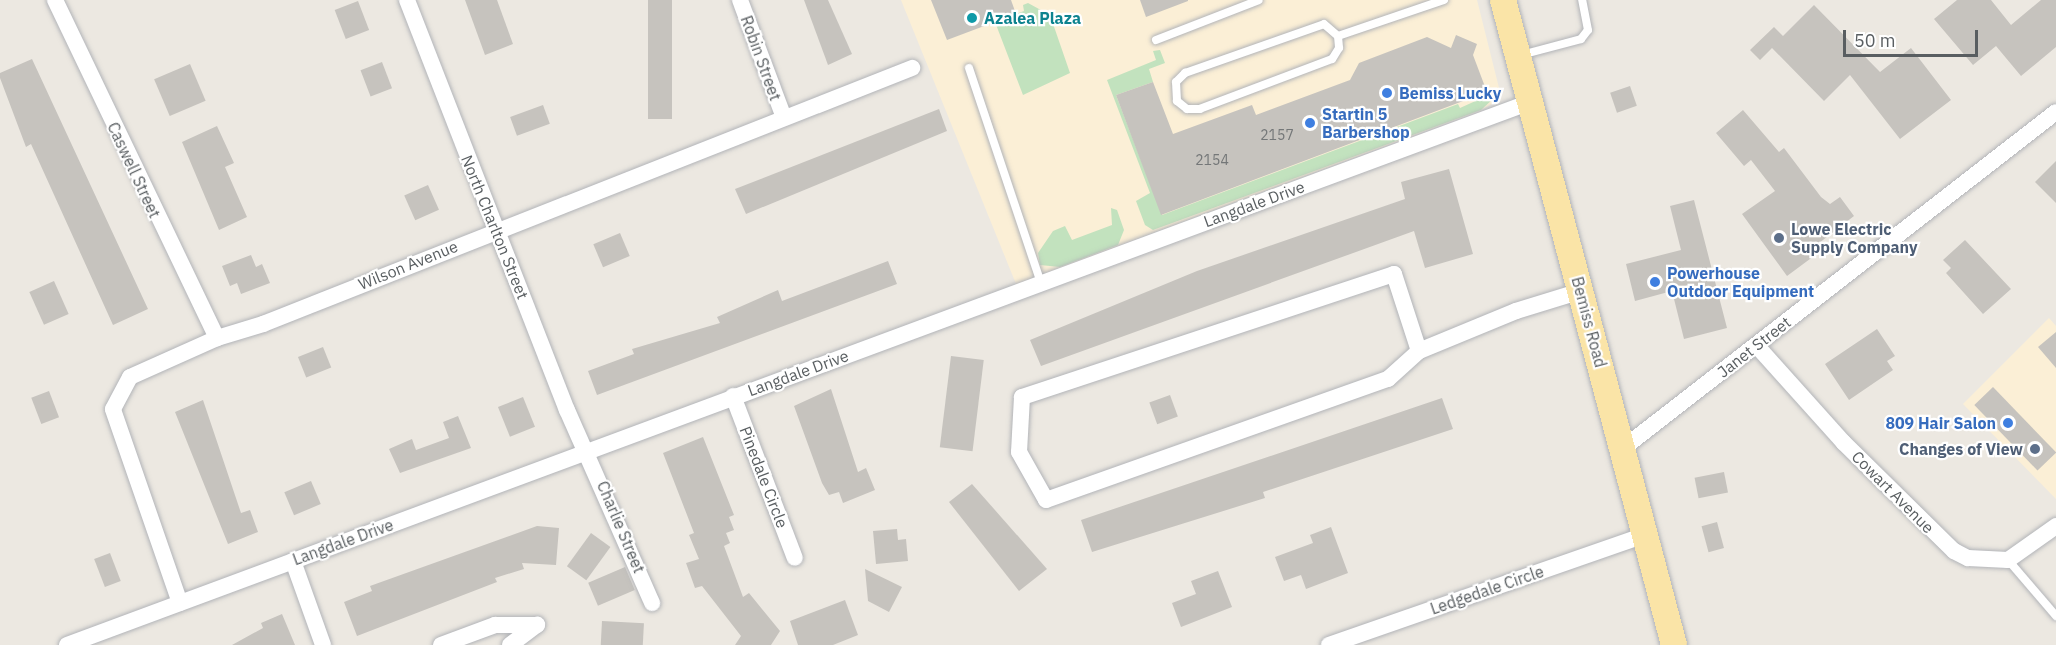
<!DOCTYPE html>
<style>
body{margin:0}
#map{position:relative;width:2056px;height:645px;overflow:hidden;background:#ece8e1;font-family:"IBM Plex Sans",sans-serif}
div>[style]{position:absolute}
.commercial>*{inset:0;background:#fbefd6}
.green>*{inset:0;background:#c2e2be}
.building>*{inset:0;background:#c6c3be;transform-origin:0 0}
.roads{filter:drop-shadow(0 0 2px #b2b4b8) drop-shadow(0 0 2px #b2b4b8)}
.service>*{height:8px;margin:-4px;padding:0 4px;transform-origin:4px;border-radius:4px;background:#fff}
.minor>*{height:16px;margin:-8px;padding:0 8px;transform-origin:8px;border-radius:8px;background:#fff}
.primary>*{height:26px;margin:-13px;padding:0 13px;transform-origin:13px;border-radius:13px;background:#fae4a7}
.dots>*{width:16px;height:16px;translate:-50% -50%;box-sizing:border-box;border:3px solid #fff;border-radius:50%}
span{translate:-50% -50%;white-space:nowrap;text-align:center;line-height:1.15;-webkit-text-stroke:4.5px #fff;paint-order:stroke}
.number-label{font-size:14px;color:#747778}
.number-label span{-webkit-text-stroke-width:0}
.culture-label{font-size:16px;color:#0d838f;font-weight:700}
.left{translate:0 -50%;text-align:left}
.street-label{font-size:16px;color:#595e61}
.shop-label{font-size:16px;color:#366cbe;font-weight:700}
.right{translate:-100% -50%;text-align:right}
.service-label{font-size:16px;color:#4e5e75;font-weight:700}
.scale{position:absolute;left:1843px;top:30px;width:135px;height:27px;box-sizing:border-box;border:3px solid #595e61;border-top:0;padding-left:8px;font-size:18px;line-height:21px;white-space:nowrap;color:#595e61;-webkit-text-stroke:4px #fff;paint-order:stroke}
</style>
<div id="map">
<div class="commercial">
<i style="clip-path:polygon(901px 0,1477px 0,1499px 88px,1492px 104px,1481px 110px,1016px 284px)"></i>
<i style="clip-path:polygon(2049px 318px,2056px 326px,2056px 499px,1963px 404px)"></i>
</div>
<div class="green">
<i style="clip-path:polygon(1028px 3px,1050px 15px,1070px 73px,1023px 95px,995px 22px,1024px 11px,1023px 5px)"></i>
<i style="clip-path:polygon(1160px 50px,1165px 63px,1149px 69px,1153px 82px,1116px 95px,1162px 215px,1458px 104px,1460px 108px,1491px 94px,1493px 99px,1481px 110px,1153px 230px,1145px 225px,1136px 201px,1150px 193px,1107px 80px,1156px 60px,1153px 51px)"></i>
<i style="clip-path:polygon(1111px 208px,1117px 210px,1124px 230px,1118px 245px,1060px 267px,1040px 265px,1038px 253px,1053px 231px,1065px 226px,1072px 240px,1112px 225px)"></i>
</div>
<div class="building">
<i style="clip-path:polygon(465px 0,497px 0,513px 44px,485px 55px)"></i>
<i style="left:648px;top:0;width:24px;height:119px"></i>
<i style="clip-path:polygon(804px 0,828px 0,852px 54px,828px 65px)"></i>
<i style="clip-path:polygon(931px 0,1011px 0,1016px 14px,947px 40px)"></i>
<i style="clip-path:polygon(1140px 0,1188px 0,1188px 1px,1146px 17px)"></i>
<i style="clip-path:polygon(1957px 0,1991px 0,2011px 25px,2041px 0,2056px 0,2056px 47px,2021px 76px,1996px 46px,1973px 65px,1934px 19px)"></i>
<i style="left:358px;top:1px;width:31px;height:25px;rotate:69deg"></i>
<i style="clip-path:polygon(1814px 5px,1880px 72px,1911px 48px,1951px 100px,1900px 139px,1850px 75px,1824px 101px,1772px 48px,1760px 60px,1750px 50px,1774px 27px,1783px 36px)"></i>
<i style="clip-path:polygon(1456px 35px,1477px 44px,1473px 55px,1487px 92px,1161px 215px,1116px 95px,1153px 82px,1173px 134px,1252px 105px,1256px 115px,1350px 80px,1359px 63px,1427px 37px,1451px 48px)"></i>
<i style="clip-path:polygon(32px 59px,148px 309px,113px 325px,31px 144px,26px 147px,0 78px,0 73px)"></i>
<i style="left:382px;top:62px;width:28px;height:23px;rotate:69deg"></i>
<i style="left:190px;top:64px;width:40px;height:39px;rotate:67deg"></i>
<i style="left:1630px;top:86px;width:21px;height:21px;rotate:71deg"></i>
<i style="left:543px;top:105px;width:20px;height:35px;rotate:70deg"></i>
<i style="clip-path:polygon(939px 109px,947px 131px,746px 214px,735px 189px)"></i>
<i style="clip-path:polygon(1743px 110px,1779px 152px,1784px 148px,1821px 197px,1830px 204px,1840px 197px,1854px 216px,1810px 250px,1814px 256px,1787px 276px,1742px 214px,1775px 191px,1751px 160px,1744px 166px,1716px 133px)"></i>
<i style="clip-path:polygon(217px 126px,234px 163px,225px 167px,247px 217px,219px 230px,182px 142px)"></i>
<i style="clip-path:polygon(2056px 161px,2056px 203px,2035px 182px)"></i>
<i style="clip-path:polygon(1449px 169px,1473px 254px,1425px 268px,1414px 231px,1041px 366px,1030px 340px,1197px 271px,1405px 199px,1401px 182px)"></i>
<i style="left:428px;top:185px;width:27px;height:26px;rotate:66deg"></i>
<i style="clip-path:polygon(1694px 200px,1727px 328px,1684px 339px,1672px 291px,1635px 301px,1626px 264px,1681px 250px,1670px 206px)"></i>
<i style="left:620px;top:233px;width:25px;height:29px;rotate:67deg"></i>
<i style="clip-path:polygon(1965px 240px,2011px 289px,1983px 314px,1946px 273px,1951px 268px,1943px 260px)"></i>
<i style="clip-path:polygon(251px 255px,256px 267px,262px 264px,270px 283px,241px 294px,237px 283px,230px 286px,222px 266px)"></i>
<i style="clip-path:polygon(888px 261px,897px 284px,597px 395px,588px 371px,634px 354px,632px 349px,720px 323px,717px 317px,778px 290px,782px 301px)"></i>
<i style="left:54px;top:281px;width:36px;height:27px;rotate:66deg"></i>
<i style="clip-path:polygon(1877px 329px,1895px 356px,1887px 361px,1893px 370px,1849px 400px,1825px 364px)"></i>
<i style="clip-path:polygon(2056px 332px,2056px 368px,2038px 347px)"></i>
<i style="left:323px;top:347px;width:22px;height:27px;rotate:68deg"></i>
<i style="left:951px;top:356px;width:33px;height:92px;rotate:7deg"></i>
<i style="left:1993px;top:387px;width:91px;height:26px;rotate:46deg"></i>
<i style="clip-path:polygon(831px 389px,858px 472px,866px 468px,875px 490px,843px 503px,839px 492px,829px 495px,822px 483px,794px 406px)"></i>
<i style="left:49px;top:391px;width:28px;height:19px;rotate:69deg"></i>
<i style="left:1170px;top:395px;width:23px;height:22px;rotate:70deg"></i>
<i style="left:523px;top:397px;width:32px;height:27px;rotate:68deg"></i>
<i style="clip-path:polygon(1442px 398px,1453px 429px,1263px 492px,1265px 498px,1092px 552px,1081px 520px)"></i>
<i style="clip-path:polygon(203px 400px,241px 513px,250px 510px,258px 532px,228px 544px,175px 412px)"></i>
<i style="clip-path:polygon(458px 416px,471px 448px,400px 473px,389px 449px,412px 439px,416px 450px,449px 438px,443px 422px)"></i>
<i style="clip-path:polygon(703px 437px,734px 515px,729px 517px,734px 530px,726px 533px,730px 543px,724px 546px,743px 597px,749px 593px,780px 631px,771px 645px,735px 645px,741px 636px,702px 586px,695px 588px,686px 563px,699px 559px,689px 535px,694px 533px,663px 453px)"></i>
<i style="left:1724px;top:472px;width:21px;height:30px;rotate:79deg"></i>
<i style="left:311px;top:481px;width:25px;height:29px;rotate:67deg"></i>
<i style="clip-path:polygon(972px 484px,1047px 569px,1019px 591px,949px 502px)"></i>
<i style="left:1717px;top:522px;width:27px;height:16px;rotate:75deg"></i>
<i style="clip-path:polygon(537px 526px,559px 528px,556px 565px,522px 563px,524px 569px,495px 578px,497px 582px,357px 636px,344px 602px,372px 591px,370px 586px)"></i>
<i style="clip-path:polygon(1331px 527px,1348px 573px,1306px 589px,1301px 575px,1284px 581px,1275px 557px,1313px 543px,1310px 535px)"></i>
<i style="clip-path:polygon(897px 529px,898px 540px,906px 539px,908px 561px,876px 564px,873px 531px)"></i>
<i style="left:591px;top:533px;width:24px;height:41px;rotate:36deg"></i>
<i style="left:110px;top:553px;width:30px;height:17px;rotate:69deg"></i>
<i style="left:625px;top:567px;width:25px;height:40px;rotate:67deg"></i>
<i style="clip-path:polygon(865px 569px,902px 587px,889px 612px,868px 601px)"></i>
<i style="clip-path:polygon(1218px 571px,1232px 607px,1181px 627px,1172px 603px,1196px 594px,1191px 581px)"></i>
<i style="clip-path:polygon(845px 600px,858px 635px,833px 645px,798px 645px,790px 621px)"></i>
<i style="clip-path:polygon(282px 614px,295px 645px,232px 645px,263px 628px,261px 623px)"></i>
<i style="left:602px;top:621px;width:42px;height:24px;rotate:3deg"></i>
</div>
<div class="roads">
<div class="service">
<i style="left:1324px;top:24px;width:18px;rotate:41deg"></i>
<i style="left:1338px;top:36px;width:12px;rotate:85deg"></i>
<i style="left:1339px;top:48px;width:13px;rotate:122deg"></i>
<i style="left:1332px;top:59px;width:141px;rotate:159.3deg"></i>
<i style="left:1200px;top:109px;width:13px;rotate:180deg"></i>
<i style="left:1187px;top:109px;width:13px;rotate:-141deg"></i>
<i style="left:1177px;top:101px;width:19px;rotate:-93deg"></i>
<i style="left:1176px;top:82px;width:13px;rotate:-45deg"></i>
<i style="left:1185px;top:73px;width:147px;rotate:-19.4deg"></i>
<i style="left:1338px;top:36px;width:112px;rotate:-18.8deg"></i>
<i style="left:1156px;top:40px;width:110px;rotate:-21.2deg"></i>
<i style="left:1521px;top:55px;width:62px;rotate:-14.9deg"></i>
<i style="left:1581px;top:39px;width:11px;rotate:-52deg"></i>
<i style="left:1588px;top:30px;width:31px;rotate:-101deg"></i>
<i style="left:969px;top:68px;width:227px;rotate:71.5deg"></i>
<i style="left:2008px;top:560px;width:74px;rotate:49.4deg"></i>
</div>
<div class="minor">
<i style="left:55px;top:0;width:375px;rotate:64.4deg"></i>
<i style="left:407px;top:0;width:440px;rotate:68.7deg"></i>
<i style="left:567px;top:410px;width:211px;rotate:66.2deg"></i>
<i style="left:740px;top:0;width:123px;rotate:69.5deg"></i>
<i style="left:1757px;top:346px;width:129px;rotate:48.1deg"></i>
<i style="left:1843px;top:442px;width:156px;rotate:44.5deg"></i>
<i style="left:1954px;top:551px;width:16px;rotate:27deg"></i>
<i style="left:1968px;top:558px;width:40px;rotate:2.9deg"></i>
<i style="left:2008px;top:560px;width:59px;rotate:-35.3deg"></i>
<i style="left:1419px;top:351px;width:81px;rotate:-108deg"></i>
<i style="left:1394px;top:274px;width:392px;rotate:161.7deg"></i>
<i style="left:1022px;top:397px;width:55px;rotate:93.1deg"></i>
<i style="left:1019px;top:452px;width:55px;rotate:60.6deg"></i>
<i style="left:1046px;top:500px;width:363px;rotate:-19.5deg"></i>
<i style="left:1388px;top:379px;width:42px;rotate:-42.1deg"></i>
<i style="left:1419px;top:351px;width:105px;rotate:-22.4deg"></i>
<i style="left:1516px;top:311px;width:68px;rotate:-17.1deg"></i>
<i style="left:733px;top:396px;width:173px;rotate:69.1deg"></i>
<i style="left:1622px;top:449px;width:549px;rotate:-37.83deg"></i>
<i style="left:293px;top:561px;width:89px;rotate:70.3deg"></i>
<i style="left:180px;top:603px;width:205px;rotate:-109.1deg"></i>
<i style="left:113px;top:409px;width:36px;rotate:-62deg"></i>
<i style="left:130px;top:377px;width:95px;rotate:-24.1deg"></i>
<i style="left:217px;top:338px;width:48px;rotate:-16.9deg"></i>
<i style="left:263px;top:324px;width:698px;rotate:-21.53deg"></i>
<i style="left:67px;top:645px;width:1561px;rotate:-20.36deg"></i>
<i style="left:441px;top:645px;width:58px;rotate:-20.3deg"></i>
<i style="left:495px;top:625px;width:42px"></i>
<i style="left:510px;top:645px;width:34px;rotate:-37deg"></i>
<i style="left:1329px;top:645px;width:335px;rotate:-19.2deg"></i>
</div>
<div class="primary">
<i style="left:1503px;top:0;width:667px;rotate:75.15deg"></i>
</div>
</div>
<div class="dots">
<i style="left:972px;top:18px;background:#0f9aa8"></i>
<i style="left:1387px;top:93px;background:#3f7fe0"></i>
<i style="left:1310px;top:123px;background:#3f7fe0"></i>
<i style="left:1779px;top:238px;background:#5c6f8a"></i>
<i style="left:1655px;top:282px;background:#3f7fe0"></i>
<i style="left:2008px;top:423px;background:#3f7fe0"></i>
<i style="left:2035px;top:449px;background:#5c6f8a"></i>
</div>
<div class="number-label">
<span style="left:1277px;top:135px">2157</span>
<span style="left:1212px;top:160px">2154</span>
</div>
<div class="culture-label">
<span class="left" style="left:984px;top:18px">Azalea Plaza</span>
</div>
<div class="street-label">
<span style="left:761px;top:58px;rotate:70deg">Robin Street</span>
<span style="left:134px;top:170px;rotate:65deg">Caswell Street</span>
<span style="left:1254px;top:204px;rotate:-20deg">Langdale Drive</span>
<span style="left:495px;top:227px;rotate:68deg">North Charlton Street</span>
<span style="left:408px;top:265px;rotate:-22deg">Wilson Avenue</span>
<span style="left:1589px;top:322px;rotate:75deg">Bemiss Road</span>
<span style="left:1754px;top:347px;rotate:-38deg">Janet Street</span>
<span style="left:798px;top:373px;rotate:-20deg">Langdale Drive</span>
<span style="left:764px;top:477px;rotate:69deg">Pinedale Circle</span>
<span style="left:1893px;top:492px;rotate:45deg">Cowart Avenue</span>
<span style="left:621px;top:527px;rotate:67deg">Charlie Street</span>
<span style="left:343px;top:542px;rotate:-20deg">Langdale Drive</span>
<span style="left:1487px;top:590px;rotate:-19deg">Ledgedale Circle</span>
</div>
<div class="shop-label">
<span class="left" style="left:1399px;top:93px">Bemiss Lucky</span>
<span class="left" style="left:1322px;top:123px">Startin 5<br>Barbershop</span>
<span class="left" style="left:1667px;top:282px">Powerhouse<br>Outdoor Equipment</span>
<span class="right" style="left:1996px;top:423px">809 Hair Salon</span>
</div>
<div class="service-label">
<span class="left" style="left:1791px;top:238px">Lowe Electric<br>Supply Company</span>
<span class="right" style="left:2023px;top:449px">Changes of View</span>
</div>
<div class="scale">50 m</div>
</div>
